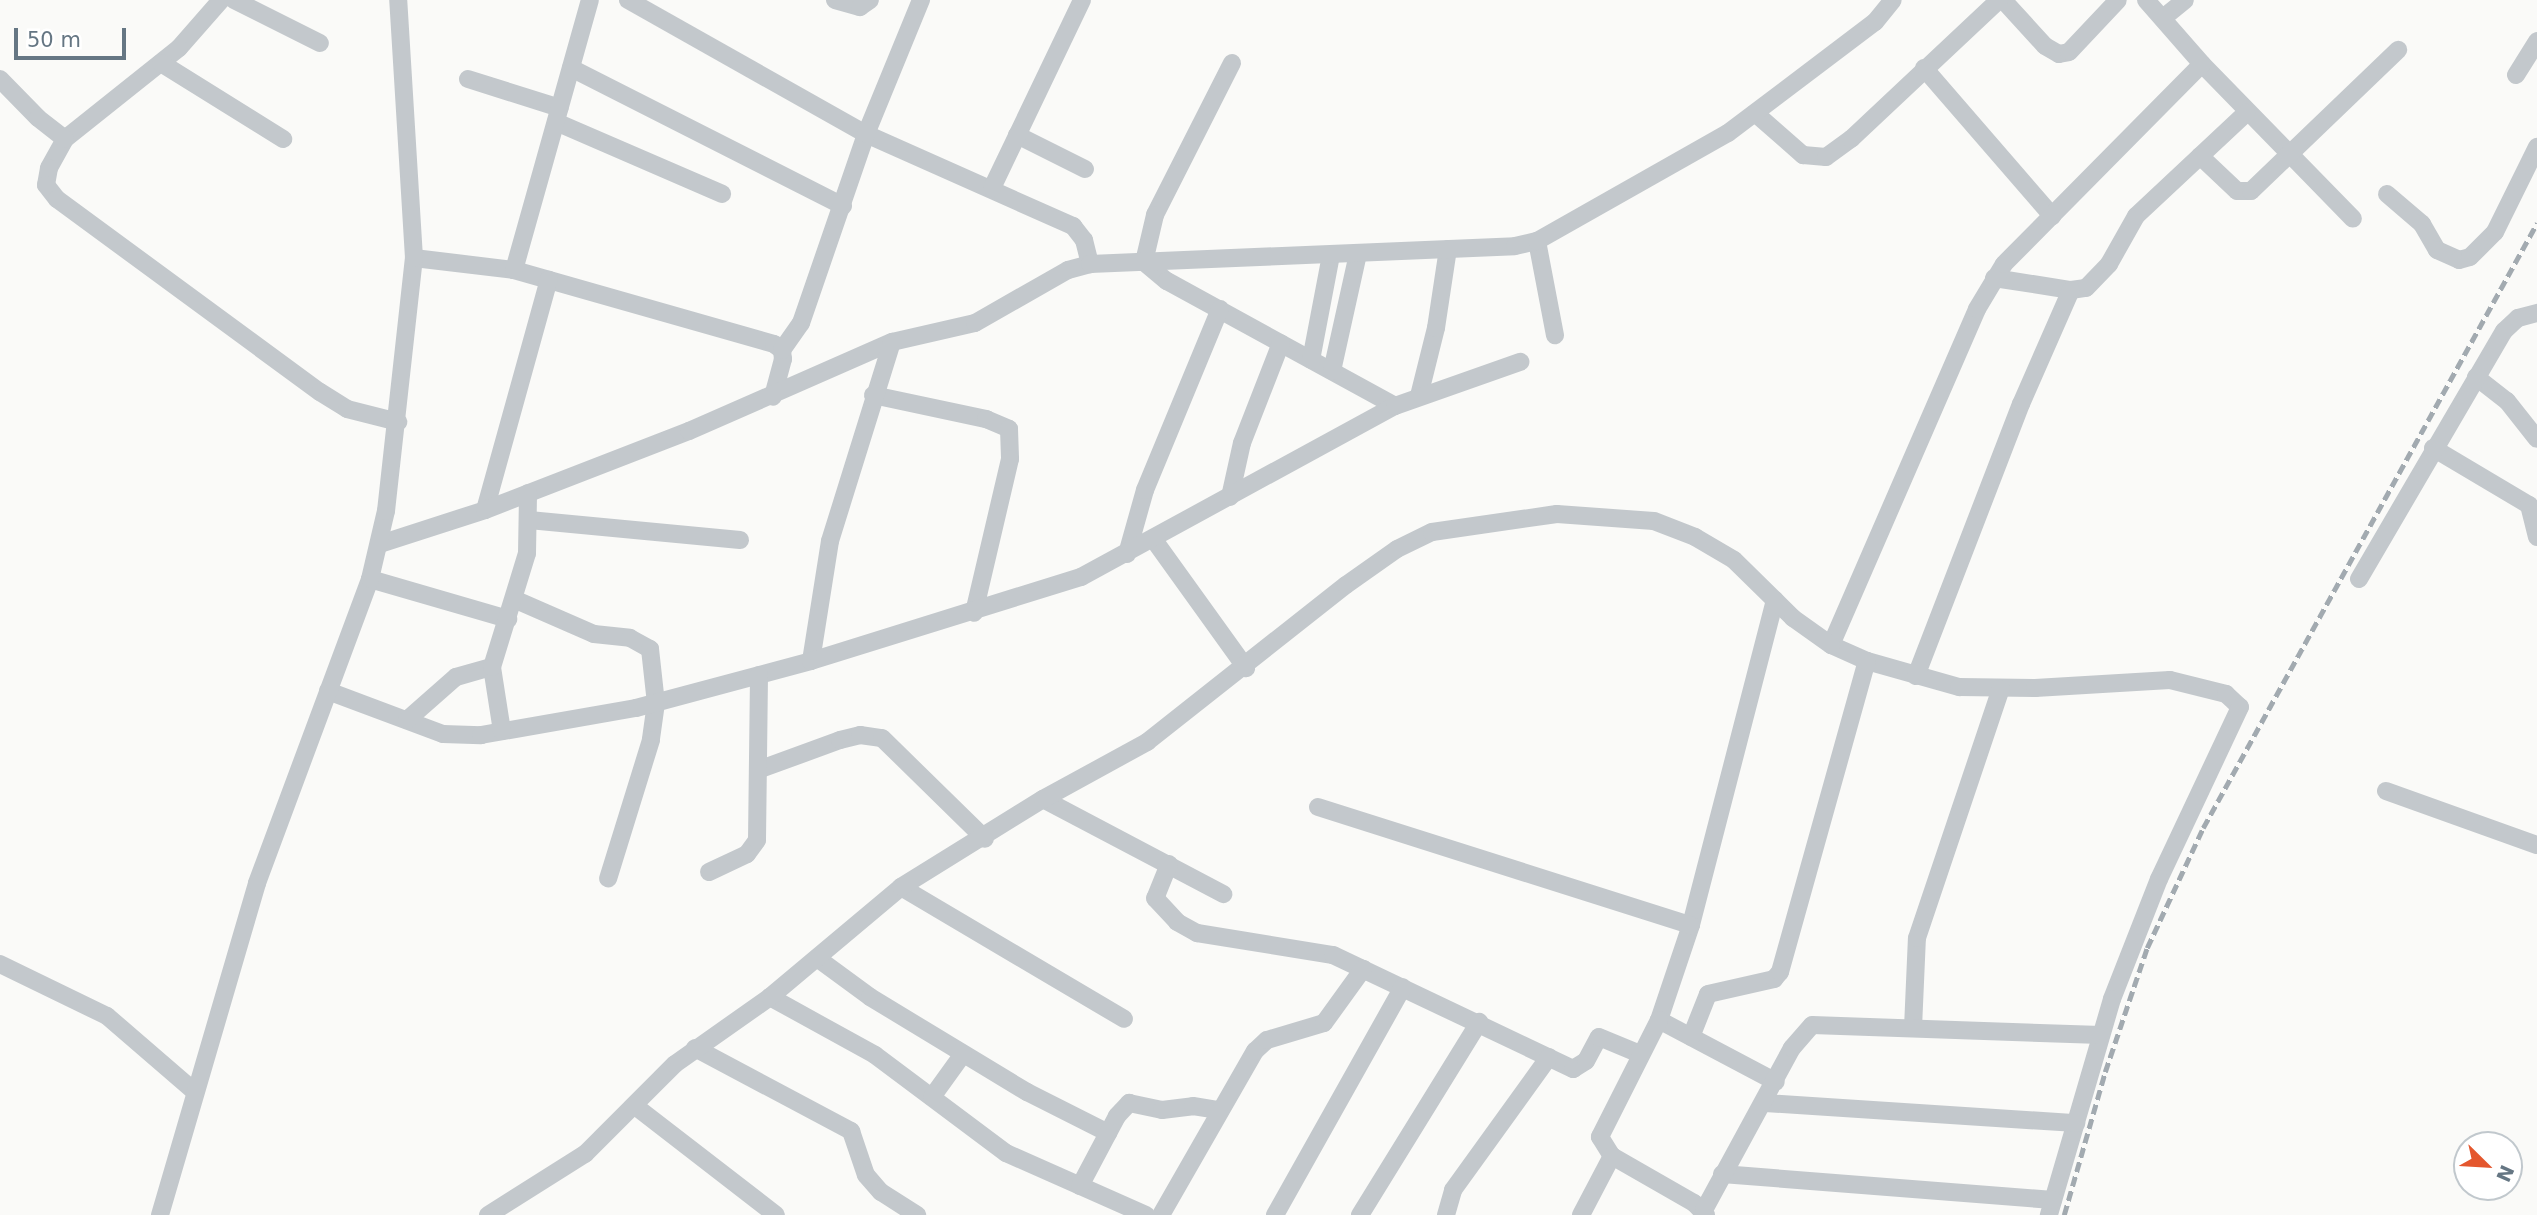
<!DOCTYPE html>
<style>
body{margin:0}
#map{position:relative;width:2537px;height:1215px;overflow:hidden;background:#fafaf8;font-family:"DejaVu Sans",sans-serif}
div>[style]{position:absolute}
.minor>*{height:18px;margin:-9px;padding:0 9px;transform-origin:9px;border-radius:9px;background:#c3c8cc}
.rail>*{height:4.5px;margin-top:-2.25px;transform-origin:0;background:repeating-linear-gradient(90deg,#a2aab0 0 10px,transparent 0 15px)}
span{translate:-50% -50%;white-space:nowrap;text-align:center;line-height:1.15;-webkit-text-stroke:7px #fff;paint-order:stroke}
.north{position:absolute;left:2453px;top:1131px;width:70px;height:70px;box-sizing:border-box;background:#fff;border:2px solid #c1c8cd;border-radius:50%;rotate:114deg;font-size:19px;font-weight:700;line-height:28px;text-align:center;color:#657683}
.north::after{content:'';display:block;margin:auto;width:24px;height:32px;background:#e4572e;clip-path:polygon(50% 0,100% 100%,50% 72%,0 100%)}
.scale{position:absolute;left:14px;top:28px;width:112px;height:32px;box-sizing:border-box;border:4px solid #657683;border-top:0;padding-left:9px;font-size:21px;line-height:24px;white-space:nowrap;color:#657683;-webkit-text-stroke:5px #fff;paint-order:stroke}
</style>
<div id="map">
<div class="minor">
<i style="left:221px;top:0;width:64px;rotate:131.2deg"></i>
<i style="left:179px;top:48px;width:146px;rotate:141.4deg"></i>
<i style="left:65px;top:139px;width:33px;rotate:119deg"></i>
<i style="left:49px;top:168px;width:17px;rotate:100deg"></i>
<i style="left:46px;top:185px;width:18px;rotate:52deg"></i>
<i style="left:57px;top:199px;width:326px;rotate:36.3deg"></i>
<i style="left:320px;top:392px;width:32px;rotate:32deg"></i>
<i style="left:347px;top:409px;width:53px;rotate:14.3deg"></i>
<i style="left:234px;top:0;width:96px;rotate:26.6deg"></i>
<i style="left:628px;top:0;width:273px;rotate:29.4deg"></i>
<i style="left:866px;top:134px;width:227px;rotate:24deg"></i>
<i style="left:1073px;top:226px;width:18px;rotate:52deg"></i>
<i style="left:1084px;top:240px;width:25px;rotate:76deg"></i>
<i style="left:835px;top:0;width:26px;rotate:16deg"></i>
<i style="left:860px;top:7px;width:12px;rotate:-35deg"></i>
<i style="left:2003px;top:0;width:62px;rotate:47.6deg"></i>
<i style="left:2045px;top:46px;width:16px;rotate:30deg"></i>
<i style="left:2059px;top:54px;width:10px;rotate:-11deg"></i>
<i style="left:2069px;top:52px;width:71px;rotate:-46.7deg"></i>
<i style="left:2163px;top:18px;width:28px;rotate:-39deg"></i>
<i style="left:161px;top:63px;width:144px;rotate:31.9deg"></i>
<i style="left:1232px;top:63px;width:170px;rotate:116.9deg"></i>
<i style="left:1155px;top:215px;width:48px;rotate:103.2deg"></i>
<i style="left:1144px;top:262px;width:30px;rotate:40deg"></i>
<i style="left:1167px;top:281px;width:260px;rotate:28.7deg"></i>
<i style="left:2202px;top:64px;width:216px;rotate:45.7deg"></i>
<i style="left:571px;top:68px;width:305px;rotate:26.9deg"></i>
<i style="left:1924px;top:68px;width:196px;rotate:49.1deg"></i>
<i style="left:2516px;top:75px;width:40px;rotate:-58deg"></i>
<i style="left:0;top:79px;width:54px;rotate:45.7deg"></i>
<i style="left:38px;top:118px;width:34px;rotate:38deg"></i>
<i style="left:468px;top:79px;width:96px;rotate:17.5deg"></i>
<i style="left:1755px;top:113px;width:64px;rotate:41.2deg"></i>
<i style="left:1803px;top:155px;width:23px;rotate:5deg"></i>
<i style="left:1826px;top:157px;width:31px;rotate:-36deg"></i>
<i style="left:1851px;top:139px;width:203px;rotate:-43.2deg"></i>
<i style="left:556px;top:122px;width:181px;rotate:23.4deg"></i>
<i style="left:1017px;top:135px;width:76px;rotate:26.6deg"></i>
<i style="left:2200px;top:156px;width:51px;rotate:43.4deg"></i>
<i style="left:2237px;top:191px;width:14px"></i>
<i style="left:2251px;top:191px;width:204px;rotate:-43.8deg"></i>
<i style="left:992px;top:188px;width:208px;rotate:-64.4deg"></i>
<i style="left:2387px;top:194px;width:46px;rotate:40.6deg"></i>
<i style="left:2422px;top:224px;width:30px;rotate:60deg"></i>
<i style="left:2437px;top:250px;width:24px;rotate:24deg"></i>
<i style="left:2459px;top:260px;width:11px;rotate:-15deg"></i>
<i style="left:2470px;top:257px;width:35px;rotate:-45deg"></i>
<i style="left:2495px;top:232px;width:95px;rotate:-63.7deg"></i>
<i style="left:1537px;top:241px;width:96px;rotate:79.2deg"></i>
<i style="left:414px;top:258px;width:101px;rotate:6.8deg"></i>
<i style="left:514px;top:270px;width:270px;rotate:15.9deg"></i>
<i style="left:774px;top:344px;width:10px;rotate:37deg"></i>
<i style="left:782px;top:350px;width:9px;rotate:84deg"></i>
<i style="left:783px;top:359px;width:39px;rotate:105deg"></i>
<i style="left:514px;top:270px;width:280px;rotate:-74.3deg"></i>
<i style="left:1994px;top:278px;width:78px;rotate:8.9deg"></i>
<i style="left:2071px;top:290px;width:15px;rotate:-8deg"></i>
<i style="left:2086px;top:288px;width:33px;rotate:-46deg"></i>
<i style="left:2109px;top:264px;width:55px;rotate:-60.6deg"></i>
<i style="left:2136px;top:216px;width:151px;rotate:-43.1deg"></i>
<i style="left:782px;top:350px;width:33px;rotate:-55deg"></i>
<i style="left:801px;top:323px;width:200px;rotate:-71deg"></i>
<i style="left:866px;top:134px;width:145px;rotate:-67.7deg"></i>
<i style="left:1311px;top:360px;width:107px;rotate:-79.2deg"></i>
<i style="left:1332px;top:371px;width:120px;rotate:-77.5deg"></i>
<i style="left:2476px;top:377px;width:39px;rotate:38deg"></i>
<i style="left:2507px;top:401px;width:48px;rotate:51.7deg"></i>
<i style="left:873px;top:395px;width:116px;rotate:12deg"></i>
<i style="left:986px;top:419px;width:25px;rotate:23deg"></i>
<i style="left:1009px;top:429px;width:30px;rotate:88deg"></i>
<i style="left:1010px;top:459px;width:158px;rotate:103.2deg"></i>
<i style="left:1419px;top:396px;width:70px;rotate:-76deg"></i>
<i style="left:1436px;top:328px;width:80px;rotate:-81.4deg"></i>
<i style="left:2433px;top:448px;width:112px;rotate:30.7deg"></i>
<i style="left:2529px;top:505px;width:33px;rotate:76deg"></i>
<i style="left:1230px;top:497px;width:55px;rotate:-77.5deg"></i>
<i style="left:1242px;top:443px;width:107px;rotate:-68.7deg"></i>
<i style="left:485px;top:510px;width:239px;rotate:-74.5deg"></i>
<i style="left:529px;top:520px;width:212px;rotate:5.4deg"></i>
<i style="left:1154px;top:540px;width:158px;rotate:54.3deg"></i>
<i style="left:380px;top:544px;width:110px;rotate:-17.9deg"></i>
<i style="left:485px;top:510px;width:219px;rotate:-21.2deg"></i>
<i style="left:689px;top:431px;width:222px;rotate:-23.7deg"></i>
<i style="left:892px;top:342px;width:85px;rotate:-12.9deg"></i>
<i style="left:975px;top:323px;width:107px;rotate:-29.7deg"></i>
<i style="left:1068px;top:270px;width:23px;rotate:-15deg"></i>
<i style="left:1090px;top:264px;width:425px;rotate:-2.4deg"></i>
<i style="left:1515px;top:246px;width:23px;rotate:-13deg"></i>
<i style="left:1537px;top:241px;width:219px;rotate:-29.5deg"></i>
<i style="left:1728px;top:133px;width:184px;rotate:-37.1deg"></i>
<i style="left:1875px;top:22px;width:28px;rotate:-51deg"></i>
<i style="left:1127px;top:554px;width:66px;rotate:-74.3deg"></i>
<i style="left:1145px;top:490px;width:196px;rotate:-67.5deg"></i>
<i style="left:370px;top:579px;width:144px;rotate:16.2deg"></i>
<i style="left:2359px;top:579px;width:287px;rotate:-59.7deg"></i>
<i style="left:2504px;top:331px;width:19px;rotate:-43deg"></i>
<i style="left:2518px;top:318px;width:20px;rotate:-15deg"></i>
<i style="left:516px;top:600px;width:85px;rotate:23.6deg"></i>
<i style="left:594px;top:634px;width:36px;rotate:6deg"></i>
<i style="left:630px;top:638px;width:23px;rotate:29deg"></i>
<i style="left:650px;top:649px;width:54px;rotate:83.7deg"></i>
<i style="left:656px;top:703px;width:37px;rotate:98deg"></i>
<i style="left:651px;top:740px;width:145px;rotate:107.2deg"></i>
<i style="left:1775px;top:600px;width:336px;rotate:104.5deg"></i>
<i style="left:1691px;top:925px;width:100px;rotate:108.6deg"></i>
<i style="left:1659px;top:1020px;width:132px;rotate:27.9deg"></i>
<i style="left:811px;top:661px;width:121px;rotate:-81deg"></i>
<i style="left:830px;top:541px;width:208px;rotate:-72.7deg"></i>
<i style="left:1867px;top:661px;width:96px;rotate:15.8deg"></i>
<i style="left:1959px;top:687px;width:76px;rotate:0.8deg"></i>
<i style="left:2035px;top:688px;width:135px;rotate:-3.4deg"></i>
<i style="left:2170px;top:680px;width:58px;rotate:14deg"></i>
<i style="left:2226px;top:694px;width:19px;rotate:43deg"></i>
<i style="left:2240px;top:707px;width:190px;rotate:115.2deg"></i>
<i style="left:2159px;top:879px;width:129px;rotate:111.4deg"></i>
<i style="left:2112px;top:999px;width:225px;rotate:106.3deg"></i>
<i style="left:1916px;top:676px;width:292px;rotate:-68.9deg"></i>
<i style="left:2021px;top:404px;width:124px;rotate:-66.3deg"></i>
<i style="left:328px;top:691px;width:123px;rotate:20.5deg"></i>
<i style="left:443px;top:734px;width:38px;rotate:2deg"></i>
<i style="left:481px;top:735px;width:157px;rotate:-9.9deg"></i>
<i style="left:636px;top:708px;width:181px;rotate:-15deg"></i>
<i style="left:811px;top:661px;width:283px;rotate:-17.3deg"></i>
<i style="left:1081px;top:577px;width:358px;rotate:-28.6deg"></i>
<i style="left:1395px;top:406px;width:133px;rotate:-19.4deg"></i>
<i style="left:407px;top:720px;width:65px;rotate:-41.3deg"></i>
<i style="left:456px;top:677px;width:37px;rotate:-16deg"></i>
<i style="left:502px;top:731px;width:65px;rotate:-98.9deg"></i>
<i style="left:492px;top:667px;width:119px;rotate:-72.9deg"></i>
<i style="left:527px;top:553px;width:60px;rotate:-89deg"></i>
<i style="left:758px;top:770px;width:87px;rotate:-20.1deg"></i>
<i style="left:840px;top:740px;width:21px;rotate:-14deg"></i>
<i style="left:860px;top:735px;width:22px;rotate:8deg"></i>
<i style="left:882px;top:738px;width:144px;rotate:44.4deg"></i>
<i style="left:2386px;top:791px;width:160px;rotate:19.7deg"></i>
<i style="left:1043px;top:799px;width:204px;rotate:27.8deg"></i>
<i style="left:1318px;top:807px;width:391px;rotate:17.6deg"></i>
<i style="left:1169px;top:864px;width:37px;rotate:112deg"></i>
<i style="left:1155px;top:898px;width:33px;rotate:47deg"></i>
<i style="left:1177px;top:922px;width:23px;rotate:29deg"></i>
<i style="left:1197px;top:933px;width:138px;rotate:9.2deg"></i>
<i style="left:1333px;top:955px;width:266px;rotate:25.4deg"></i>
<i style="left:1573px;top:1069px;width:15px;rotate:-32deg"></i>
<i style="left:1586px;top:1061px;width:27px;rotate:-62deg"></i>
<i style="left:1599px;top:1037px;width:44px;rotate:22.5deg"></i>
<i style="left:709px;top:872px;width:42px;rotate:-25.3deg"></i>
<i style="left:747px;top:854px;width:17px;rotate:-54deg"></i>
<i style="left:757px;top:840px;width:165px;rotate:-89.3deg"></i>
<i style="left:901px;top:887px;width:259px;rotate:30.6deg"></i>
<i style="left:817px;top:958px;width:66px;rotate:36.3deg"></i>
<i style="left:870px;top:997px;width:184px;rotate:31.2deg"></i>
<i style="left:1027px;top:1092px;width:91px;rotate:26.8deg"></i>
<i style="left:0;top:964px;width:119px;rotate:25.9deg"></i>
<i style="left:107px;top:1016px;width:116px;rotate:40.8deg"></i>
<i style="left:770px;top:997px;width:120px;rotate:28.9deg"></i>
<i style="left:875px;top:1055px;width:164px;rotate:36.8deg"></i>
<i style="left:1006px;top:1153px;width:153px;rotate:23.9deg"></i>
<i style="left:1659px;top:1020px;width:131px;rotate:116.8deg"></i>
<i style="left:1600px;top:1137px;width:22px;rotate:58deg"></i>
<i style="left:1612px;top:1156px;width:95px;rotate:29.8deg"></i>
<i style="left:1694px;top:1203px;width:17px;rotate:45deg"></i>
<i style="left:1913px;top:1028px;width:90px;rotate:-87.5deg"></i>
<i style="left:1917px;top:938px;width:263px;rotate:-71.4deg"></i>
<i style="left:1691px;top:1037px;width:46px;rotate:-68.4deg"></i>
<i style="left:1708px;top:994px;width:68px;rotate:-12.8deg"></i>
<i style="left:1774px;top:979px;width:9px;rotate:-49deg"></i>
<i style="left:1780px;top:972px;width:323px;rotate:-74.4deg"></i>
<i style="left:1867px;top:661px;width:39px;rotate:-156deg"></i>
<i style="left:1831px;top:645px;width:366px;rotate:-66.5deg"></i>
<i style="left:1977px;top:309px;width:52px;rotate:-59deg"></i>
<i style="left:2004px;top:264px;width:281px;rotate:-45.3deg"></i>
<i style="left:2202px;top:64px;width:85px;rotate:-131.2deg"></i>
<i style="left:695px;top:1048px;width:177px;rotate:28deg"></i>
<i style="left:851px;top:1131px;width:46px;rotate:71.2deg"></i>
<i style="left:866px;top:1175px;width:23px;rotate:49deg"></i>
<i style="left:881px;top:1192px;width:43px;rotate:32.6deg"></i>
<i style="left:932px;top:1097px;width:53px;rotate:-54.2deg"></i>
<i style="left:1765px;top:1103px;width:312px;rotate:3.7deg"></i>
<i style="left:635px;top:1106px;width:178px;rotate:37.7deg"></i>
<i style="left:1722px;top:1174px;width:332px;rotate:4.5deg"></i>
<i style="left:1080px;top:1186px;width:79px;rotate:-62.1deg"></i>
<i style="left:1117px;top:1116px;width:18px;rotate:-47deg"></i>
<i style="left:1129px;top:1103px;width:34px;rotate:12deg"></i>
<i style="left:1162px;top:1110px;width:31px;rotate:-7deg"></i>
<i style="left:1193px;top:1106px;width:26px;rotate:9deg"></i>
<i style="left:1704px;top:1210px;width:184px;rotate:-61.5deg"></i>
<i style="left:1792px;top:1048px;width:30px;rotate:-49deg"></i>
<i style="left:1812px;top:1025px;width:289px;rotate:2deg"></i>
<i style="left:160px;top:1215px;width:346px;rotate:-73.7deg"></i>
<i style="left:257px;top:883px;width:324px;rotate:-69.6deg"></i>
<i style="left:370px;top:579px;width:70px;rotate:-76.8deg"></i>
<i style="left:386px;top:511px;width:255px;rotate:-83.7deg"></i>
<i style="left:414px;top:258px;width:258px;rotate:-93.5deg"></i>
<i style="left:488px;top:1215px;width:115px;rotate:-32.2deg"></i>
<i style="left:585px;top:1154px;width:127px;rotate:-45deg"></i>
<i style="left:675px;top:1064px;width:116px;rotate:-35.2deg"></i>
<i style="left:770px;top:997px;width:171px;rotate:-40deg"></i>
<i style="left:901px;top:887px;width:167px;rotate:-31.8deg"></i>
<i style="left:1043px;top:799px;width:119px;rotate:-28.7deg"></i>
<i style="left:1147px;top:742px;width:253px;rotate:-38.3deg"></i>
<i style="left:1346px;top:585px;width:62px;rotate:-35.2deg"></i>
<i style="left:1397px;top:549px;width:39px;rotate:-26deg"></i>
<i style="left:1432px;top:532px;width:126px;rotate:-8.2deg"></i>
<i style="left:1557px;top:514px;width:97px;rotate:4.1deg"></i>
<i style="left:1654px;top:521px;width:44px;rotate:21.3deg"></i>
<i style="left:1695px;top:537px;width:45px;rotate:30.5deg"></i>
<i style="left:1734px;top:560px;width:83px;rotate:44.5deg"></i>
<i style="left:1793px;top:618px;width:47px;rotate:35.4deg"></i>
<i style="left:1161px;top:1215px;width:189px;rotate:-60.2deg"></i>
<i style="left:1255px;top:1051px;width:16px;rotate:-43deg"></i>
<i style="left:1267px;top:1040px;width:59px;rotate:-16.6deg"></i>
<i style="left:1324px;top:1023px;width:67px;rotate:-54.2deg"></i>
<i style="left:1275px;top:1215px;width:261px;rotate:-60.7deg"></i>
<i style="left:1360px;top:1215px;width:227px;rotate:-58.3deg"></i>
<i style="left:1446px;top:1215px;width:26px;rotate:-74deg"></i>
<i style="left:1453px;top:1190px;width:164px;rotate:-54.2deg"></i>
<i style="left:1581px;top:1215px;width:67px;rotate:-62.3deg"></i>
</div>
<div class="rail">
<i style="left:2064px;top:1215px;width:149px;rotate:-74deg"></i>
<i style="left:2105px;top:1072px;width:131px;rotate:-71.3deg"></i>
<i style="left:2147px;top:948px;width:132px;rotate:-65deg"></i>
<i style="left:2203px;top:828px;width:691px;rotate:-61.1deg"></i>
</div>
<div class="north">N</div>
<div class="scale">50 m</div>
</div>
